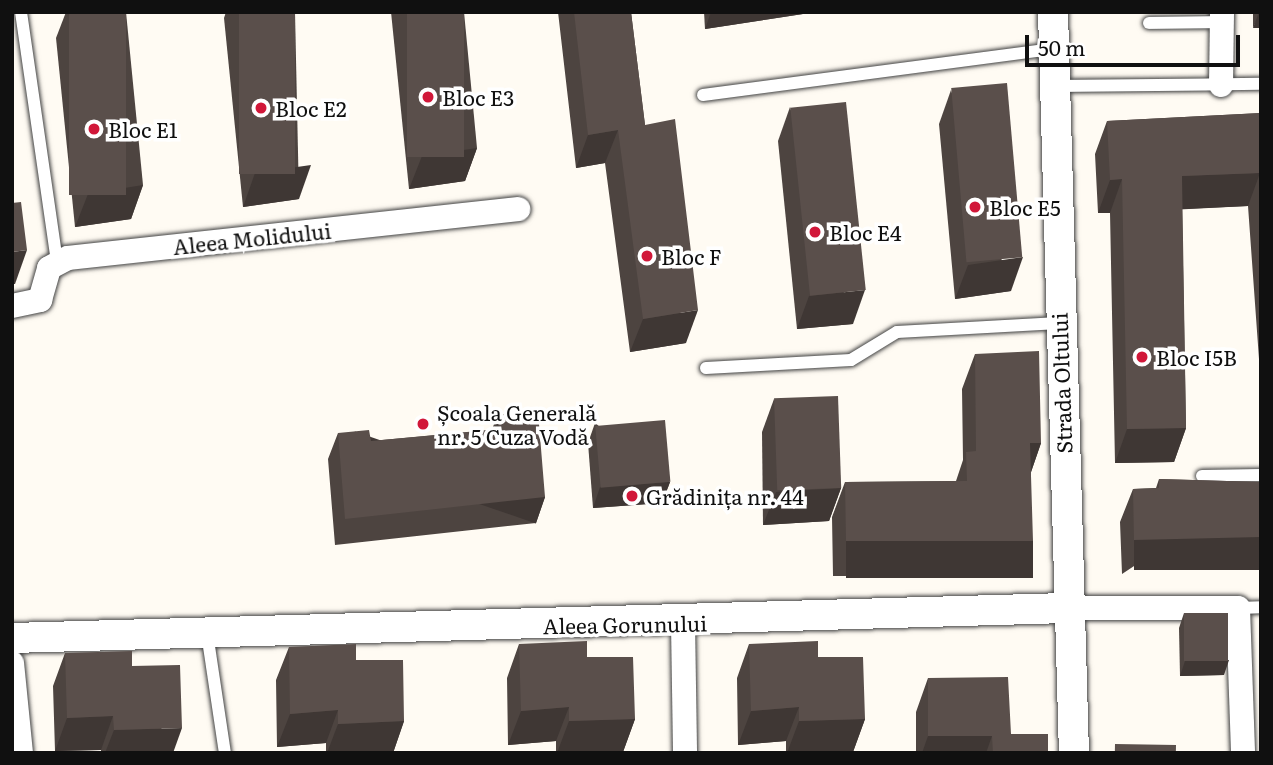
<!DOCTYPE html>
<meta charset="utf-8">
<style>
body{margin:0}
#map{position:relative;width:1273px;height:765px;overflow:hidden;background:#fffbf3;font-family:Literata,serif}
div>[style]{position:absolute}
.roads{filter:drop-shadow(0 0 2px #434343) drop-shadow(0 0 2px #434343)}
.service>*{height:12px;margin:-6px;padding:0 6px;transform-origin:6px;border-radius:6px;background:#fff}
.minor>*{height:24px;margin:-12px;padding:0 12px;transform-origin:12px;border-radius:12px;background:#fff}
.tertiary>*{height:30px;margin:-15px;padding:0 15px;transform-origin:15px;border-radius:15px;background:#fff}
.wall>*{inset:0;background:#4d4440}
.shaded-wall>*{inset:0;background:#3f3734;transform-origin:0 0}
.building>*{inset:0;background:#5a4f4b;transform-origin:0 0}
.dots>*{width:19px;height:19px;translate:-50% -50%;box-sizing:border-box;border:4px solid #fff;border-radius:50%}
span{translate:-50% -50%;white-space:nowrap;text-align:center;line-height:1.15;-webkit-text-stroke:7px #fff;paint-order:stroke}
.poi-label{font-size:21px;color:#101010}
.left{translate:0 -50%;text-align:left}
.street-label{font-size:21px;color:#101010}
.frame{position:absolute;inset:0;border:14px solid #101010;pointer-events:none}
.scale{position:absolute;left:1025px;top:35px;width:215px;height:32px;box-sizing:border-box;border:4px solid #101010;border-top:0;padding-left:9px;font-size:21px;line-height:24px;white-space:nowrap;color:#101010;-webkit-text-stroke:5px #fff;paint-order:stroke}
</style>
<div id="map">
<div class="roads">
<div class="service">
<i style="left:21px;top:12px;width:253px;rotate:81.8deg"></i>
<i style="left:1149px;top:23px;width:73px;rotate:-0.8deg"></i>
<i style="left:1054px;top:86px;width:207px;rotate:-0.6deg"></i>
<i style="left:703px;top:95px;width:353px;rotate:-7.5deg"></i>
<i style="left:706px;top:368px;width:145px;rotate:-3.2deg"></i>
<i style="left:851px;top:360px;width:54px;rotate:-31.3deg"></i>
<i style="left:897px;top:332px;width:162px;rotate:-3.2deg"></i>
<i style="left:1202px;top:476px;width:59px;rotate:-1deg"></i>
<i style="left:1238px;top:608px;width:23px;rotate:-2deg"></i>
<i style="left:207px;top:633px;width:121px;rotate:81.5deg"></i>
</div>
<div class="minor">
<i style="left:1221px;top:85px;width:73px;rotate:-89.2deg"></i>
<i style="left:12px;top:306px;width:29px;rotate:-12deg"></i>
<i style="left:40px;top:300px;width:33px;rotate:-74deg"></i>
<i style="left:49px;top:268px;width:21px;rotate:-28deg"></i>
<i style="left:68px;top:258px;width:453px;rotate:-6.2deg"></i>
<i style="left:1068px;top:608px;width:170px"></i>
<i style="left:1238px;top:608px;width:145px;rotate:88deg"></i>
<i style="left:683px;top:623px;width:130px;rotate:89.1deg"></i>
<i style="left:12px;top:663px;width:90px;rotate:84.3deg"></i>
</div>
<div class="tertiary">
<i style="left:1053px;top:12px;width:741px;rotate:88.38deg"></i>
<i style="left:12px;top:638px;width:1056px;rotate:-1.63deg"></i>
</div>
</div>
<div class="wall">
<i style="clip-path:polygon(66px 12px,126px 12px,143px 185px,131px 219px,75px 227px,56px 38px)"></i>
<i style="clip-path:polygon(226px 12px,295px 12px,299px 199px,243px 207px,224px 18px)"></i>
<i style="clip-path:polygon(391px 12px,464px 12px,477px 148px,465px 181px,409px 189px)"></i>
<i style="clip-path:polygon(558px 12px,631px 12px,645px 125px,686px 343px,630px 352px,605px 163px,576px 168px)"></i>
<i style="clip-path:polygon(704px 12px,816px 12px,705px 29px)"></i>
<i style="clip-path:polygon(1253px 12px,1261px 12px,1253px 28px)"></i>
<i style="clip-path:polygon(951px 90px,1011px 291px,955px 299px,939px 124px)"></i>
<i style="clip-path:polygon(790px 107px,853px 324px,797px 329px,778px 141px)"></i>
<i style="clip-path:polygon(1261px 113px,1261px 387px,1248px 206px,1182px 209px,1186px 428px,1174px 462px,1115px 463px,1110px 213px,1098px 213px,1095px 154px,1107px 121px)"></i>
<i style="clip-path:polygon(975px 354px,1041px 443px,1031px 472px,1020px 576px,833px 576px,832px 517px,845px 482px,956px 481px,963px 460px,962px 389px)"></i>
<i style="clip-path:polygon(774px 399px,841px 488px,829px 521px,763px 525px,762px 432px)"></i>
<i style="clip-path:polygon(497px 415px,545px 497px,536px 523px,335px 545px,328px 459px,338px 433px,371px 441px,492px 430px)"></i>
<i style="clip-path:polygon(595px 423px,670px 482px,662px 503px,593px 508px,588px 443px)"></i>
<i style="clip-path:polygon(1159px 479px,1261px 482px,1122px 574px,1120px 522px,1133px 489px,1156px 488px)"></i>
<i style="clip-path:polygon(1184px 613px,1224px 675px,1180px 676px,1179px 628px)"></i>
<i style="clip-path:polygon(519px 644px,587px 657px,635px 719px,623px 752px,556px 753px,556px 741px,508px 745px,507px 678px)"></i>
<i style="clip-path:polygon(749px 644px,818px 657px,865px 719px,853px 752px,786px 753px,786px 741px,738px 745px,737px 678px)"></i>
<i style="clip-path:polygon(289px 647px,356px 660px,404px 721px,393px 753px,326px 753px,326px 743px,277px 747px,276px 680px)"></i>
<i style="clip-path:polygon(65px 653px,132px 666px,173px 753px,101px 753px,101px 750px,55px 751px,53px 686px)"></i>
<i style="clip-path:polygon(928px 678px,1011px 734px,1048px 753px,916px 753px,916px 712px)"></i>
</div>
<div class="shaded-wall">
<i style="clip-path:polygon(711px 12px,816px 12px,705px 29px)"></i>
<i style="clip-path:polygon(1259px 12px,1261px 12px,1261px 28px,1253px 28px)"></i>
<i style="clip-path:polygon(618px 130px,605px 163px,576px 168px,588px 135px)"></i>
<i style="clip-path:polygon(477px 148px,465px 181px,409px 189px,422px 156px)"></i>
<i style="clip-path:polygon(311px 165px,299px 199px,243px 207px,255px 173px)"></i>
<i style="clip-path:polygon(1260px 173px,1248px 206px,1169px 210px,1182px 176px)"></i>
<i style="clip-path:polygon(1122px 179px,1110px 213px,1098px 213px,1110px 180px)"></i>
<i style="clip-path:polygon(143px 185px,131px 219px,75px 227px,88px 194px)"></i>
<i style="clip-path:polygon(27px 250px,15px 284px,12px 284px,12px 252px)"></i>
<i style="clip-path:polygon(1023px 257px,1011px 291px,955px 299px,968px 265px)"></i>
<i style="clip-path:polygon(865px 290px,853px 324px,797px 329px,809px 296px)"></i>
<i style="clip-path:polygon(698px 310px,686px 343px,630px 352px,643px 319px)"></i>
<i style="clip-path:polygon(1186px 428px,1174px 462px,1115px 463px,1127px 429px)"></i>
<i style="clip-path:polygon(1030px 443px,1041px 443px,1029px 478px)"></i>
<i style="clip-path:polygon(670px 482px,662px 503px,593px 508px,600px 487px)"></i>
<i style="clip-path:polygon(841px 488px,829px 521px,763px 525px,776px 492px)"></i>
<i style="left:545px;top:497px;width:28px;height:201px;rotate:109deg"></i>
<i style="left:1261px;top:537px;width:33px;height:127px;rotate:90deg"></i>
<i style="left:846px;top:541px;width:187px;height:37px"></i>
<i style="clip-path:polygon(1229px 660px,1224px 675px,1180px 676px,1185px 661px)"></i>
<i style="clip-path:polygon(569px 707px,556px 741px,508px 745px,521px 711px)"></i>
<i style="clip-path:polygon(799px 707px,786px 741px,738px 745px,751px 711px)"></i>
<i style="clip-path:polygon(338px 710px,326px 743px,277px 747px,290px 714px)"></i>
<i style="clip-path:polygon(113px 716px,101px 750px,55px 751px,67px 718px)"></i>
<i style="clip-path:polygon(635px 719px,623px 752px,557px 753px,569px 721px)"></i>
<i style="clip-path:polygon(865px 719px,853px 752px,787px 753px,799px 721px)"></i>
<i style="clip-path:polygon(404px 721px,393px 753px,327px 753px,338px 724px)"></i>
<i style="clip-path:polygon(182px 728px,173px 753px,105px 753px,114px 730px)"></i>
<i style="clip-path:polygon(928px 736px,992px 736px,986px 753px,922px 753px)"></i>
</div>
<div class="building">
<i style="left:69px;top:12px;width:57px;height:183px"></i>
<i style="left:239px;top:12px;width:56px;height:162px"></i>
<i style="left:407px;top:12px;width:57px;height:145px"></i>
<i style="clip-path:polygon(574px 12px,631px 12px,645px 125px,675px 119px,698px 310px,643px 319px,618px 130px,588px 135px)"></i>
<i style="left:1007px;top:83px;width:175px;height:56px;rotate:85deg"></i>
<i style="left:846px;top:102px;width:189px;height:56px;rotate:84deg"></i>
<i style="clip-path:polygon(1261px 113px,1261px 179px,1260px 173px,1182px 176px,1186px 428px,1127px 429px,1122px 179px,1110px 180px,1107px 121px)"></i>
<i style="clip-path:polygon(21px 202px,27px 250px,12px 252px,12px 203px)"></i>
<i style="clip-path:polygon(1039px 351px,1041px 443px,1030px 443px,1033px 541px,846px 541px,845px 482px,967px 481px,966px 452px,976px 451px,975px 354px)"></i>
<i style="left:838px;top:396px;width:92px;height:64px;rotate:88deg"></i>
<i style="clip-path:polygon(538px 412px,545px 497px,345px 519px,338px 433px,369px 430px,371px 441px,499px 429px,497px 415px)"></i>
<i style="left:665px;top:420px;width:62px;height:70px;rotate:85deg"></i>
<i style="clip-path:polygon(1159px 479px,1261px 482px,1261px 537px,1134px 540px,1133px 489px,1159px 488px)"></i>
<i style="left:1184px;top:613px;width:44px;height:48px"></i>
<i style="clip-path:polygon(587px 641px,587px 657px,633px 657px,635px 719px,569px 721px,569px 707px,521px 711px,519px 644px)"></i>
<i style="clip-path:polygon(818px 641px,818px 657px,863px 657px,865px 719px,799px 721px,799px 707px,751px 711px,749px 644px)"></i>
<i style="clip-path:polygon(356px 644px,356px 660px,403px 660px,404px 721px,338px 724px,338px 710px,290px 714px,289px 647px)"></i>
<i style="clip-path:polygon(132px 651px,132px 666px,180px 665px,182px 728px,114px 730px,113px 716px,67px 718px,65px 653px)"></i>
<i style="clip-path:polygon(1008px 677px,1011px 734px,1048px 734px,1048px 753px,993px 753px,992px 736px,928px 736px,928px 678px)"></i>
<i style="left:1115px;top:744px;width:61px;height:9px;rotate:1deg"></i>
</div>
<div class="dots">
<i style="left:428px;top:97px;background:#d11739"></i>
<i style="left:261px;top:108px;background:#d11739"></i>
<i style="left:94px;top:129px;background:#d11739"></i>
<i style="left:975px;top:207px;background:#d11739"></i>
<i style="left:815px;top:232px;background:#d11739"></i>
<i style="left:647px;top:256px;background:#d11739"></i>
<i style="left:1142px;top:357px;background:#d11739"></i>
<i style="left:423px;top:424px;background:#d11739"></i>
<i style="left:632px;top:496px;background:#d11739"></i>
</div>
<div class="poi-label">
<span class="left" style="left:442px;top:97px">Bloc E3</span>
<span class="left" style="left:275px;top:108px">Bloc E2</span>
<span class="left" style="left:108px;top:129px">Bloc E1</span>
<span class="left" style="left:989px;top:207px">Bloc E5</span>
<span class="left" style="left:829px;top:232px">Bloc E4</span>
<span class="left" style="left:661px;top:256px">Bloc F</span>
<span class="left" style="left:1156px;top:357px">Bloc I5B</span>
<span class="left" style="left:437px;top:424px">Școala Generală<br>nr. 5 Cuza Vodă</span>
<span class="left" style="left:646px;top:496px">Grădinița nr. 44</span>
</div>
<div class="street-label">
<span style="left:252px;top:238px;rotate:-6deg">Aleea Molidului</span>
<span style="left:1061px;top:383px;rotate:-92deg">Strada Oltului</span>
<span style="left:625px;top:624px;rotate:-1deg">Aleea Gorunului</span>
</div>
<div class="frame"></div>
<div class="scale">50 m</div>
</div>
